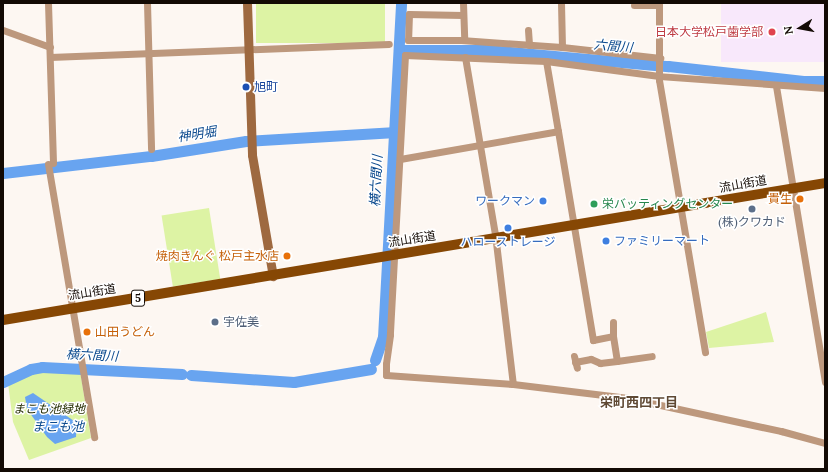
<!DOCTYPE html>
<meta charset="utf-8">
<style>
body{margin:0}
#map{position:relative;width:828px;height:472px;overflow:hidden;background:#fdf7f2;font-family:Lora,"Noto Sans JP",serif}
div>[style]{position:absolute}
.medical>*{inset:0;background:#f8e8fb;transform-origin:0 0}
.green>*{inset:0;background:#ddf3a4;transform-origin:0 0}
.water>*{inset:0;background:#68a4f0}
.river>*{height:11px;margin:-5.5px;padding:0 5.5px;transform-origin:5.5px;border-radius:5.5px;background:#68a4f0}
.street>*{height:7px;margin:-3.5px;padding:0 3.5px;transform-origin:3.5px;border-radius:3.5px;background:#bd987d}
.secondary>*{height:9px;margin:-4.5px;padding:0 4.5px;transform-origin:4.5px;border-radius:4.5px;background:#9e6940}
.primary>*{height:10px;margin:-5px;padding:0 5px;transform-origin:5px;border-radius:5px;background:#864704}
.dots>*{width:11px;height:11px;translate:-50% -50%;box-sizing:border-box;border:2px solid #fff;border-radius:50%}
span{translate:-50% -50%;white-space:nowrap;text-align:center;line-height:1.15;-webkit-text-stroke:3px #fff;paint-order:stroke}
.shield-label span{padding:1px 3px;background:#fff;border:1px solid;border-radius:3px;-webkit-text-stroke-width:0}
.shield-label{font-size:11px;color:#130a04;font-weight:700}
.health-label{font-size:12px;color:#be3a42}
.right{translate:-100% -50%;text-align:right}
.transit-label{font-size:12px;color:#164399}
.left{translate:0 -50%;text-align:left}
.street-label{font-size:12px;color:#130a04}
.food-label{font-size:12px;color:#c56008}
.shop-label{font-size:12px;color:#366cbe}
.leisure-label{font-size:12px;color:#27864d}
.service-label{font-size:12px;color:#4e5e75}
.park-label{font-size:12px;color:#252e03;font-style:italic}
.water-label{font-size:13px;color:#0c4a8e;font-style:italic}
.neighbourhood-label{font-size:13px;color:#5f4934;font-weight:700}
.frame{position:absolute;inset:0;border:4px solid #130a04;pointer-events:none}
.north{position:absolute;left:780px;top:8px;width:40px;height:40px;-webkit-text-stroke:3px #fff;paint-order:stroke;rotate:259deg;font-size:11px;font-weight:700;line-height:16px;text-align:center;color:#130a04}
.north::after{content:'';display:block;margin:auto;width:14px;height:18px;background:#130a04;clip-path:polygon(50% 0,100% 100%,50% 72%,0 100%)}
</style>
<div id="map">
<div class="medical">
<i style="left:721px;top:3px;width:104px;height:59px"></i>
</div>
<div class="green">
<i style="left:256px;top:3px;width:129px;height:40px"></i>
<i style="left:209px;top:208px;width:72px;height:48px;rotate:81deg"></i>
<i style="clip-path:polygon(766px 312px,774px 342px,709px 348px,706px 332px)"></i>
<i style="clip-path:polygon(41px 368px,80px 371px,91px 438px,29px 460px,13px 422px,8px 383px,26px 373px)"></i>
</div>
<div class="water">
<i style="clip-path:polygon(33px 393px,77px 423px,76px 437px,55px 444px,47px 437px,27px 409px,25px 397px)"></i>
</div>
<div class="river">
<i style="left:399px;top:50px;width:88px"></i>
<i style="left:487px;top:50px;width:182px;rotate:5.1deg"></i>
<i style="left:668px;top:66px;width:136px;rotate:6.3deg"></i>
<i style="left:803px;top:81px;width:22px"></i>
<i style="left:3px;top:173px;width:149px;rotate:-6.6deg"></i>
<i style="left:151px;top:156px;width:96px;rotate:-9deg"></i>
<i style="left:246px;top:141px;width:150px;rotate:-3.4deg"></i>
<i style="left:375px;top:360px;width:24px;rotate:-71deg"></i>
<i style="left:383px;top:337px;width:334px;rotate:-86.9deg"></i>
<i style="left:191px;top:375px;width:103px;rotate:3.9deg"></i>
<i style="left:294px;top:382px;width:78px;rotate:-9.6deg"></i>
<i style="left:3px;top:382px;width:31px;rotate:-25deg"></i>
<i style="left:31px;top:369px;width:11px;rotate:-10deg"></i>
<i style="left:42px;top:367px;width:140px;rotate:2.9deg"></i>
</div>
<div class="street">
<i style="left:48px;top:3px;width:160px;rotate:88.2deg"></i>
<i style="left:147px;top:3px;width:146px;rotate:88.4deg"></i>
<i style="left:463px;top:3px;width:37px;rotate:88deg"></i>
<i style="left:561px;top:3px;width:44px;rotate:88.7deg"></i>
<i style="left:659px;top:3px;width:77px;rotate:90deg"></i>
<i style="left:659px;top:80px;width:276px;rotate:80.4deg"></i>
<i style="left:634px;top:5px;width:25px"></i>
<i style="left:463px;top:15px;width:54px;rotate:-178.9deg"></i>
<i style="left:409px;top:14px;width:26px;rotate:92deg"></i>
<i style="left:408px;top:40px;width:53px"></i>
<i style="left:461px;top:40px;width:101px;rotate:4deg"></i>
<i style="left:562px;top:47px;width:99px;rotate:6.4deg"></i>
<i style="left:3px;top:30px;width:50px;rotate:19.9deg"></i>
<i style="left:528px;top:30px;width:15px;rotate:86deg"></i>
<i style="left:50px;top:57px;width:339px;rotate:-2.2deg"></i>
<i style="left:465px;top:57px;width:180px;rotate:80.4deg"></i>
<i style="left:495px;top:234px;width:151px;rotate:83.2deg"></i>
<i style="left:546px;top:61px;width:71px;rotate:80.3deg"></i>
<i style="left:776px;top:86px;width:300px;rotate:80.6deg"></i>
<i style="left:825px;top:88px;width:166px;rotate:-175.9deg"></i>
<i style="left:659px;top:76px;width:114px;rotate:-172.4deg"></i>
<i style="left:546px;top:61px;width:141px;rotate:-177.6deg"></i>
<i style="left:405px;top:55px;width:280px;rotate:93.1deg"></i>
<i style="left:390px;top:335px;width:29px;rotate:98deg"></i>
<i style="left:386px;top:364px;width:11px;rotate:90deg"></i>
<i style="left:386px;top:375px;width:127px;rotate:4.1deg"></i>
<i style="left:513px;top:384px;width:116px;rotate:6.9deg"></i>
<i style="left:628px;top:398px;width:157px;rotate:12.2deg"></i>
<i style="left:781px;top:431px;width:46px;rotate:15.3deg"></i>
<i style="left:400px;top:159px;width:160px;rotate:-10deg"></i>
<i style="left:558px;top:131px;width:212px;rotate:80.5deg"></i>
<i style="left:593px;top:340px;width:20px;rotate:-11deg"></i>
<i style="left:613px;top:336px;width:25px;rotate:81deg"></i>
<i style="left:617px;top:361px;width:35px;rotate:-8deg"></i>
<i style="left:48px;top:164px;width:277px;rotate:80.4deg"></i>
<i style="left:613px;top:322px;width:14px;rotate:90deg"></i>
<i style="left:574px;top:356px;width:12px;rotate:76deg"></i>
<i style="left:575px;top:362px;width:16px;rotate:-11deg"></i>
<i style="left:591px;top:359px;width:10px;rotate:24deg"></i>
<i style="left:600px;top:363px;width:17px;rotate:-7deg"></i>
</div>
<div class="secondary">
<i style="left:247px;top:3px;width:152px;rotate:88.1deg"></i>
<i style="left:252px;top:155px;width:123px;rotate:80.2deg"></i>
</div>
<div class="primary">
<i style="left:3px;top:320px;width:833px;rotate:-9.46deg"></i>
</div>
<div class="dots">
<i style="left:772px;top:32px;background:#e0444e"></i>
<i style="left:246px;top:87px;background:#1a4fb4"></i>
<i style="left:800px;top:199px;background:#e8710a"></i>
<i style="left:543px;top:201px;background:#3f7fe0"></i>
<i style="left:594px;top:204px;background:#2e9e5b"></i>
<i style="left:752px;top:209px;background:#5c6f8a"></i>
<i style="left:508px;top:228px;background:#3f7fe0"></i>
<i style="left:606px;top:241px;background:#3f7fe0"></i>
<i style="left:287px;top:256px;background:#e8710a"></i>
<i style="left:215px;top:322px;background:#5c6f8a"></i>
<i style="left:87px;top:332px;background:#e8710a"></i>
</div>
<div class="shield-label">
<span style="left:138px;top:298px">5</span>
</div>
<div class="health-label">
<span class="right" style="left:763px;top:32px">日本大学松戸歯学部</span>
</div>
<div class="transit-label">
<span class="left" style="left:254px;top:87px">旭町</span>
</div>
<div class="street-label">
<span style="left:743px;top:184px;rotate:-10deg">流山街道</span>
<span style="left:412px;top:239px;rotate:-9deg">流山街道</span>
<span style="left:92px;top:292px;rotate:-9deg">流山街道</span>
</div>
<div class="food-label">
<span class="right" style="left:792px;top:199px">貴生</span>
<span class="right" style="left:279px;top:256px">焼肉きんぐ 松戸主水店</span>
<span class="left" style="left:95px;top:332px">山田うどん</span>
</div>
<div class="shop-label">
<span class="right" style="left:535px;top:201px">ワークマン</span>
<span class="left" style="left:614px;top:241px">ファミリーマート</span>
<span style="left:508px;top:242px">ハローストレージ</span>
</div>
<div class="leisure-label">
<span class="left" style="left:602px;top:204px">栄バッティングセンター</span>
</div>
<div class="service-label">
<span style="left:752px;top:222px">(株)クワカド</span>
<span class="left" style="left:223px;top:322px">宇佐美</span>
</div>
<div class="park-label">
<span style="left:49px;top:409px">まこも池緑地</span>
</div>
<div class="water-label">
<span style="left:613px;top:47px;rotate:5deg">六間川</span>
<span style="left:197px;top:135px;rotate:-9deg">神明堀</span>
<span style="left:377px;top:181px;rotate:-87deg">横六間川</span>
<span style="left:92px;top:356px;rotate:3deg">横六間川</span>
<span style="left:58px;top:427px">まこも池</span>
</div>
<div class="neighbourhood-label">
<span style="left:639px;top:403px">栄町西四丁目</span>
</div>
<div class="frame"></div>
<div class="north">N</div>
</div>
